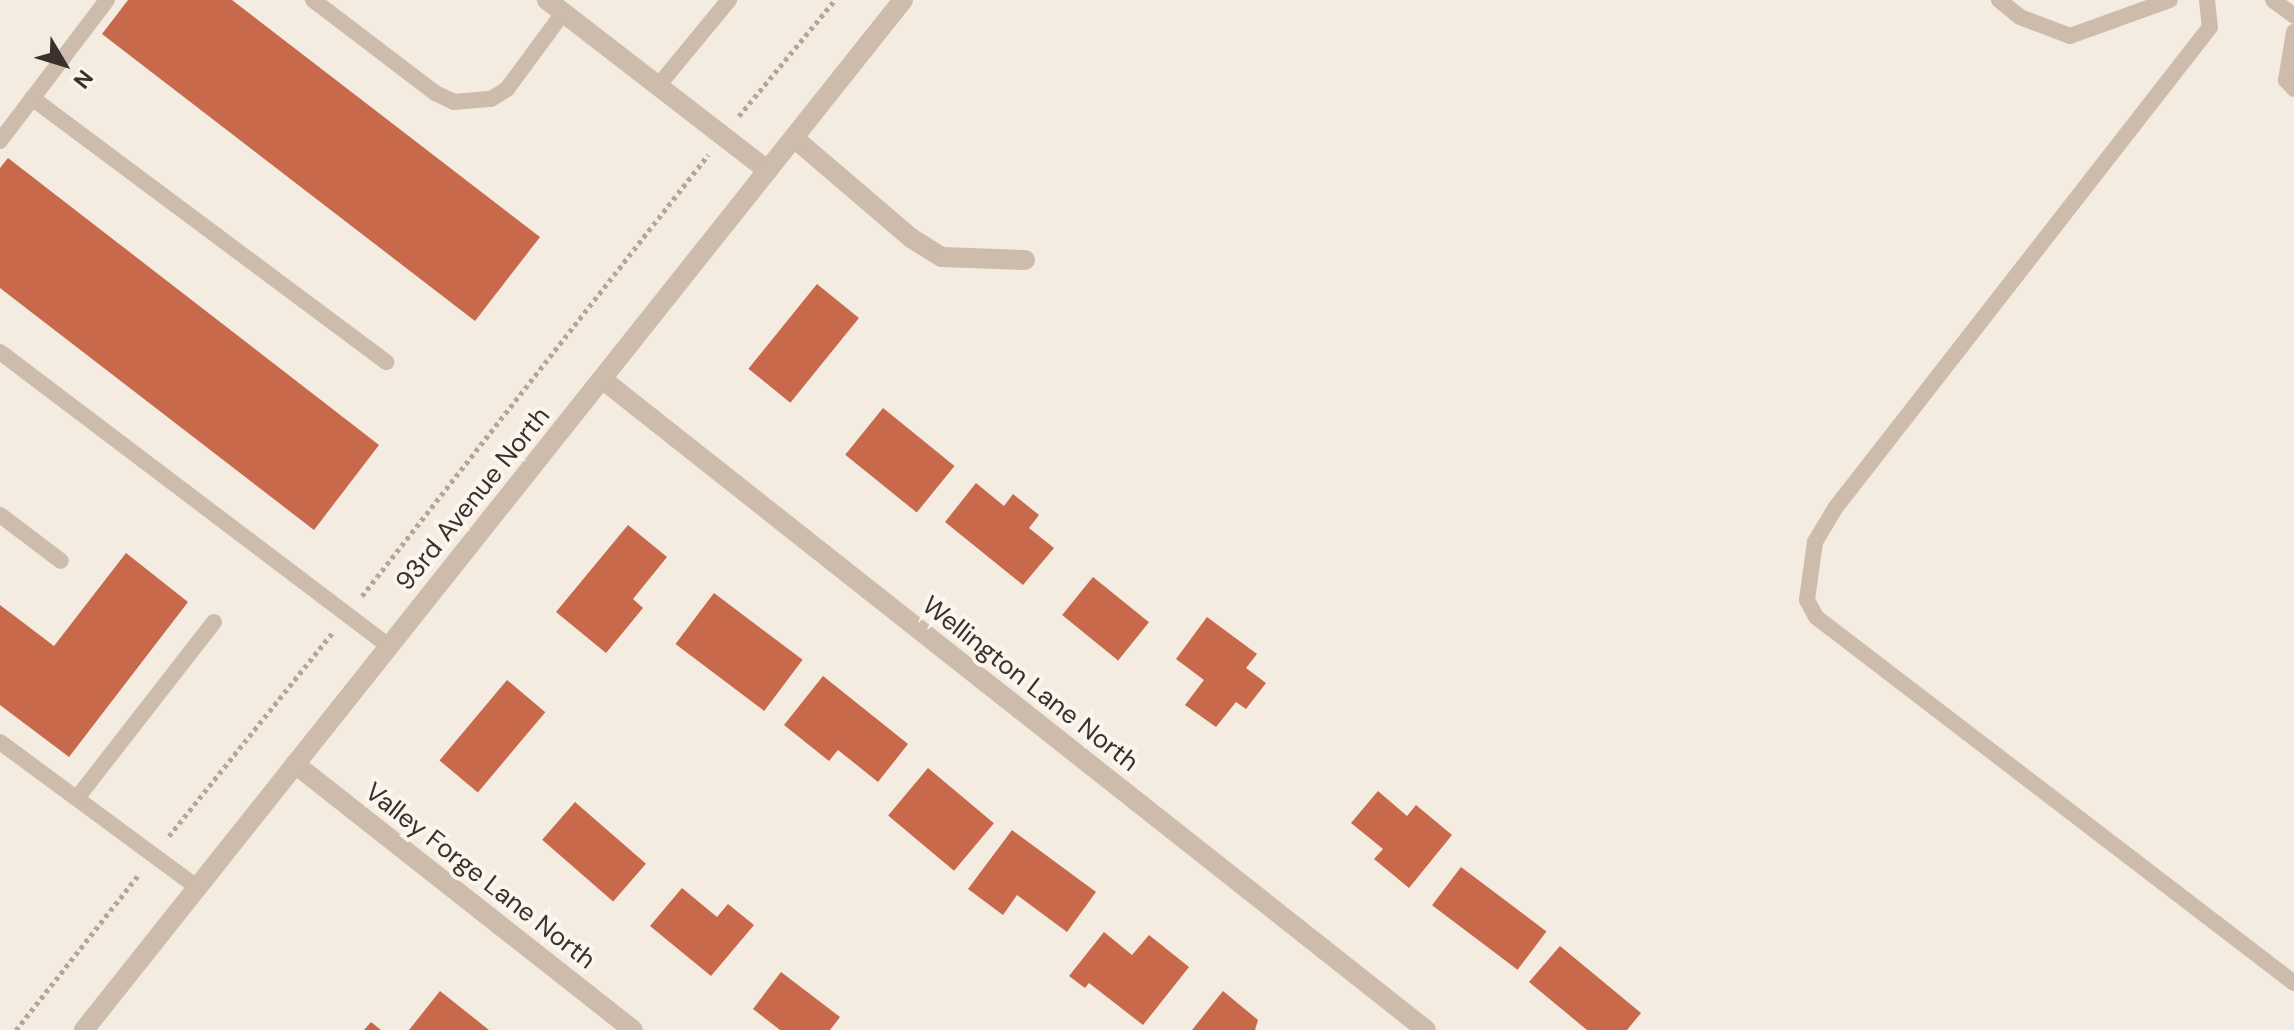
<!DOCTYPE html>
<style>
body{margin:0}
#map{position:relative;width:2294px;height:1030px;overflow:hidden;background:#f4ebe1;font-family:"DM Sans",sans-serif}
div>[style]{position:absolute}
.building>*{inset:0;background:#c8694b;transform-origin:0 0}
.path>*{height:5px;margin-top:-2.5px;transform-origin:0;background:repeating-linear-gradient(90deg,#b9a596 0 4px,transparent 0 8px)}
.service>*{height:16px;margin:-8px;padding:0 8px;transform-origin:8px;border-radius:8px;background:#cdbbac}
.minor>*{height:20px;margin:-10px;padding:0 10px;transform-origin:10px;border-radius:10px;background:#cdbbac}
.tertiary>*{height:20px;margin:-10px;padding:0 10px;transform-origin:10px;border-radius:10px;background:#cdbbac}
span{translate:-50% -50%;white-space:nowrap;text-align:center;line-height:1.15;-webkit-text-stroke:8px #fbf5ee;paint-order:stroke}
.street-label{font-size:26px;color:#3b302b}
.north{position:absolute;left:24px;top:24px;width:80px;height:80px;-webkit-text-stroke:6px #fbf5ee;paint-order:stroke;rotate:128deg;font-size:22px;font-weight:700;line-height:32px;text-align:center;color:#3b302b}
.north::after{content:'';display:block;margin:auto;width:28px;height:36px;background:#3b302b;clip-path:polygon(50% 0,100% 100%,50% 72%,0 100%)}
</style>
<div id="map">
<div class="building">
<i style="clip-path:polygon(128px 0,232px 0,540px 237px,475px 321px,102px 34px)"></i>
<i style="clip-path:polygon(8px 158px,379px 445px,314px 530px,0 288px,0 168px)"></i>
<i style="left:817px;top:284px;width:54px;height:109px;rotate:39deg"></i>
<i style="left:883px;top:408px;width:92px;height:60px;rotate:39deg"></i>
<i style="clip-path:polygon(976px 483px,1004px 506px,1013px 494px,1039px 515px,1029px 528px,1054px 548px,1023px 585px,945px 522px)"></i>
<i style="clip-path:polygon(628px 525px,667px 557px,633px 599px,643px 608px,606px 653px,556px 612px)"></i>
<i style="clip-path:polygon(126px 553px,188px 602px,69px 757px,0 705px,0 605px,54px 646px)"></i>
<i style="left:1093px;top:577px;width:72px;height:49px;rotate:39deg"></i>
<i style="left:714px;top:593px;width:111px;height:64px;rotate:37deg"></i>
<i style="clip-path:polygon(1207px 617px,1257px 654px,1246px 668px,1266px 683px,1246px 709px,1236px 702px,1216px 727px,1185px 705px,1204px 680px,1176px 659px)"></i>
<i style="clip-path:polygon(823px 676px,908px 744px,878px 782px,838px 750px,829px 761px,784px 725px)"></i>
<i style="left:507px;top:680px;width:50px;height:105px;rotate:40deg"></i>
<i style="left:928px;top:768px;width:86px;height:62px;rotate:40deg"></i>
<i style="clip-path:polygon(1378px 791px,1407px 816px,1416px 805px,1452px 835px,1409px 888px,1374px 859px,1383px 849px,1351px 823px)"></i>
<i style="left:575px;top:802px;width:94px;height:50px;rotate:41deg"></i>
<i style="clip-path:polygon(1012px 830px,1096px 892px,1067px 932px,1017px 895px,1003px 915px,968px 889px)"></i>
<i style="left:1461px;top:867px;width:107px;height:48px;rotate:37deg"></i>
<i style="clip-path:polygon(682px 888px,717px 917px,728px 904px,754px 925px,711px 976px,650px 926px)"></i>
<i style="clip-path:polygon(1104px 932px,1132px 955px,1149px 935px,1189px 967px,1143px 1025px,1089px 983px,1085px 988px,1069px 976px)"></i>
<i style="clip-path:polygon(1560px 946px,1641px 1013px,1627px 1030px,1587px 1030px,1529px 982px)"></i>
<i style="clip-path:polygon(781px 972px,840px 1017px,830px 1030px,780px 1030px,753px 1009px)"></i>
<i style="clip-path:polygon(440px 991px,489px 1030px,409px 1030px)"></i>
<i style="clip-path:polygon(1223px 991px,1258px 1020px,1255px 1030px,1192px 1030px)"></i>
<i style="clip-path:polygon(371px 1022px,381px 1030px,364px 1030px)"></i>
</div>
<div class="path">
<i style="left:739px;top:116px;width:151px;rotate:-50.4deg"></i>
<i style="left:362px;top:596px;width:561px;rotate:-51.88deg"></i>
<i style="left:169px;top:836px;width:262px;rotate:-51.2deg"></i>
<i style="left:16px;top:1030px;width:199px;rotate:-51.7deg"></i>
</div>
<div class="service">
<i style="left:313px;top:0;width:153px;rotate:37.3deg"></i>
<i style="left:435px;top:93px;width:21px;rotate:25deg"></i>
<i style="left:454px;top:102px;width:37px;rotate:-5deg"></i>
<i style="left:491px;top:99px;width:19px;rotate:-32deg"></i>
<i style="left:507px;top:89px;width:94px;rotate:-53.6deg"></i>
<i style="left:1999px;top:0;width:27px;rotate:39deg"></i>
<i style="left:2020px;top:17px;width:53px;rotate:20.8deg"></i>
<i style="left:2070px;top:36px;width:106px;rotate:-19.8deg"></i>
<i style="left:2207px;top:0;width:27px;rotate:84deg"></i>
<i style="left:2210px;top:27px;width:609px;rotate:127.92deg"></i>
<i style="left:1836px;top:507px;width:41px;rotate:121deg"></i>
<i style="left:1815px;top:542px;width:59px;rotate:97.9deg"></i>
<i style="left:1807px;top:600px;width:19px;rotate:62deg"></i>
<i style="left:1816px;top:617px;width:602px;rotate:37.44deg"></i>
<i style="left:2273px;top:0;width:26px;rotate:37deg"></i>
<i style="left:2294px;top:32px;width:49px;rotate:99.5deg"></i>
<i style="left:2286px;top:80px;width:12px;rotate:48deg"></i>
<i style="left:658px;top:86px;width:112px;rotate:-50.5deg"></i>
<i style="left:32px;top:98px;width:442px;rotate:36.7deg"></i>
<i style="left:0;top:141px;width:177px;rotate:-52.8deg"></i>
<i style="left:0;top:352px;width:488px;rotate:37.1deg"></i>
<i style="left:0;top:515px;width:76px;rotate:37deg"></i>
<i style="left:0;top:742px;width:245px;rotate:36.4deg"></i>
<i style="left:77px;top:798px;width:223px;rotate:-52.1deg"></i>
</div>
<div class="minor">
<i style="left:547px;top:0;width:279px;rotate:37.7deg"></i>
<i style="left:794px;top:138px;width:154px;rotate:40.5deg"></i>
<i style="left:911px;top:238px;width:36px;rotate:32deg"></i>
<i style="left:942px;top:257px;width:83px;rotate:2.1deg"></i>
<i style="left:602px;top:379px;width:1050px;rotate:38.31deg"></i>
<i style="left:295px;top:764px;width:430px;rotate:38.2deg"></i>
</div>
<div class="tertiary">
<i style="left:84px;top:1030px;width:1316px;rotate:-51.51deg"></i>
</div>
<div class="street-label">
<span style="left:473px;top:499px;rotate:-51deg">93rd Avenue North</span>
<span style="left:1030px;top:684px;rotate:38deg">Wellington Lane North</span>
<span style="left:480px;top:876px;rotate:38deg">Valley Forge Lane North</span>
</div>
<div class="north">N</div>
</div>
